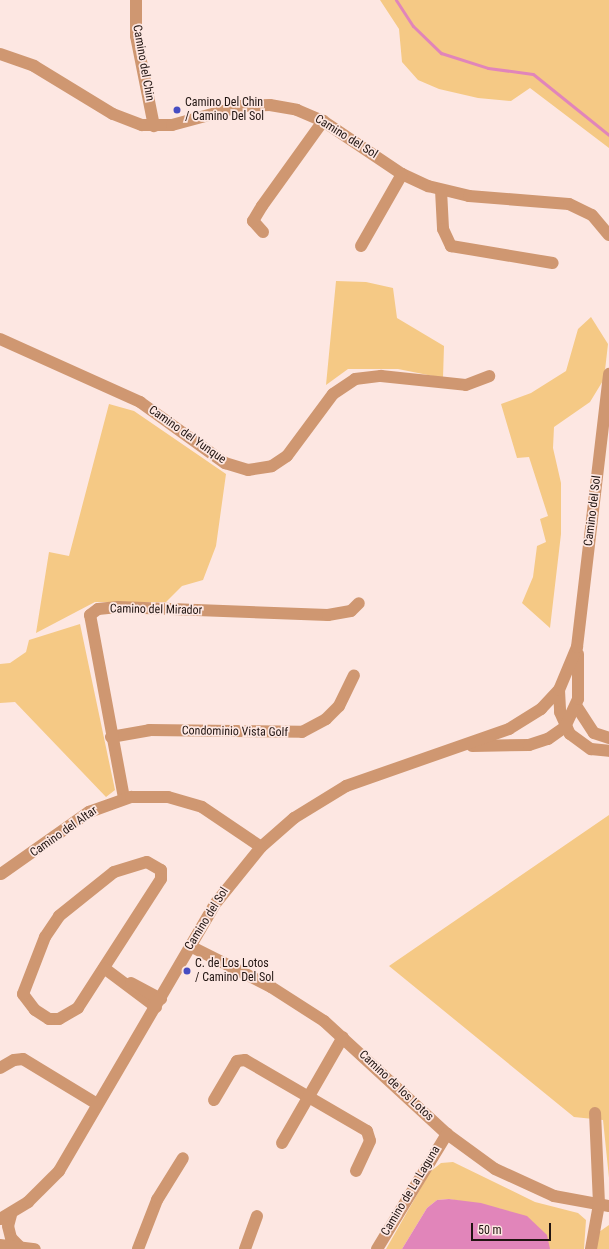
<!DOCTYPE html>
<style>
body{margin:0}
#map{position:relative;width:609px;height:1249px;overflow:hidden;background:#fde7e2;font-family:"Roboto Condensed",sans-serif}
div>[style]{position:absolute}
.green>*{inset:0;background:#f5c985}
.water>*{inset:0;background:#e185ba}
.stream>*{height:3px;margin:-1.5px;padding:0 1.5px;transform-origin:1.5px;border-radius:1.5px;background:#e185ba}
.minor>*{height:12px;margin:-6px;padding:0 6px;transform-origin:6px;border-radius:6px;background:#cf9771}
.dots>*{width:11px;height:11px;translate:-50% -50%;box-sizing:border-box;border:2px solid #fde7e2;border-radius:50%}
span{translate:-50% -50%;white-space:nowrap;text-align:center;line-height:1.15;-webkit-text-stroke:3.5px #fde7e2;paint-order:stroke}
.street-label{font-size:12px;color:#211512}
.poi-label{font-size:12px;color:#211512}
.left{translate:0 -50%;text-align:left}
.scale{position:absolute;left:471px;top:1223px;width:80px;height:18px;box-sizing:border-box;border:2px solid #211512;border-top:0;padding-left:5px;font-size:12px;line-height:14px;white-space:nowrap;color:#211512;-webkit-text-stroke:3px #fde7e2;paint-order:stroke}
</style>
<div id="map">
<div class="green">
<i style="clip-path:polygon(380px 0,609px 0,609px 148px,530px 88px,511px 101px,478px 98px,439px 89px,418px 80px,402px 62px,399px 29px)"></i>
<i style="clip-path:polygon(336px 281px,366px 282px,393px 288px,397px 318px,444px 346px,443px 378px,398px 369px,348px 369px,326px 385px)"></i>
<i style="clip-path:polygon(591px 317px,608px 344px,604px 379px,590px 402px,554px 427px,553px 448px,561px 483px,561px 534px,550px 628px,522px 603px,533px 577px,537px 546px,546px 542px,540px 519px,548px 516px,529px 457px,517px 458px,501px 404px,531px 393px,566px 371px,578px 329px)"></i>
<i style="clip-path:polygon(109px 404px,134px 411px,226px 474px,216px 546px,203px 580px,182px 586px,166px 602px,95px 602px,36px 633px,49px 552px,69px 556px)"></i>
<i style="clip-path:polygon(80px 624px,115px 790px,106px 797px,15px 702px,0 703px,0 664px,10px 663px,26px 652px,29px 640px)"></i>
<i style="clip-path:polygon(609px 815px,609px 1178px,603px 1120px,574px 1117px,389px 966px)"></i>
<i style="clip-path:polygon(453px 1162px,535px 1202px,578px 1213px,586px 1220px,584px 1249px,550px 1249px,501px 1209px,449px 1199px,437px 1200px,427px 1208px,402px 1249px,386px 1249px,430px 1172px,441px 1163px)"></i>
<i style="clip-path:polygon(609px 1225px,609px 1249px,596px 1249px,599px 1232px)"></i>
</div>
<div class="water">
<i style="clip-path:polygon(449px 1199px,481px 1203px,527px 1216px,547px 1235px,550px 1249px,402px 1249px,427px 1208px,437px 1200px)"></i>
</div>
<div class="stream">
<i style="left:396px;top:0;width:31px;rotate:57deg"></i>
<i style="left:413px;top:26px;width:39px;rotate:44deg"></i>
<i style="left:441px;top:53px;width:49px;rotate:17.7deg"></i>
<i style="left:488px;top:68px;width:45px;rotate:7.6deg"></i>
<i style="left:533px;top:74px;width:97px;rotate:38.8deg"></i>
</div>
<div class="minor">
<i style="left:136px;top:0;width:36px;rotate:90deg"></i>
<i style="left:136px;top:36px;width:92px;rotate:78.7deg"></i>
<i style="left:0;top:54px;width:36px;rotate:19deg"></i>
<i style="left:34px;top:66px;width:92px;rotate:31.3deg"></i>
<i style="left:113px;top:114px;width:31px;rotate:21deg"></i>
<i style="left:142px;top:125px;width:30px"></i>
<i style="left:172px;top:125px;width:73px;rotate:-15.2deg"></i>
<i style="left:242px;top:106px;width:28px;rotate:-2deg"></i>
<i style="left:270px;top:105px;width:27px;rotate:10deg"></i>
<i style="left:297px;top:110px;width:28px;rotate:23deg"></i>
<i style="left:323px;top:121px;width:95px;rotate:33.9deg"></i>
<i style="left:402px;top:174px;width:29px;rotate:25deg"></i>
<i style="left:428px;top:186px;width:42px;rotate:13.7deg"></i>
<i style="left:469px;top:196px;width:100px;rotate:4.6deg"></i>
<i style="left:569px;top:204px;width:25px;rotate:26deg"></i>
<i style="left:592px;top:215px;width:26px;rotate:50deg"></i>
<i style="left:441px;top:190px;width:39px;rotate:87deg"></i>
<i style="left:443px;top:229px;width:19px;rotate:65deg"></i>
<i style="left:451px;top:246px;width:103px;rotate:9.5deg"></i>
<i style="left:263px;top:232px;width:15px;rotate:-132deg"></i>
<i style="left:253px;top:221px;width:17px;rotate:-59deg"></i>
<i style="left:262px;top:206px;width:105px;rotate:-54.3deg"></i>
<i style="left:361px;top:246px;width:83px;rotate:-60.3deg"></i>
<i style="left:0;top:339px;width:154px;rotate:24.2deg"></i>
<i style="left:140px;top:402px;width:105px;rotate:35.7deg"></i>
<i style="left:225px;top:463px;width:24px;rotate:17deg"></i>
<i style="left:248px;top:470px;width:24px;rotate:-9deg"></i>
<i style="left:272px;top:466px;width:18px;rotate:-34deg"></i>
<i style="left:287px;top:456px;width:77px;rotate:-53.4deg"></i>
<i style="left:333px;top:394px;width:27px;rotate:-34deg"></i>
<i style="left:355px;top:379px;width:26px;rotate:-7deg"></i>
<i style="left:381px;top:376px;width:85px;rotate:6deg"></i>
<i style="left:466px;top:385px;width:25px;rotate:-21deg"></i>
<i style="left:559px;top:690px;width:22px;rotate:87deg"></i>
<i style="left:560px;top:712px;width:24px;rotate:66deg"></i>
<i style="left:570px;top:734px;width:26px;rotate:36deg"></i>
<i style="left:591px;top:749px;width:18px;rotate:6deg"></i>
<i style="left:577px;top:707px;width:31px;rotate:57deg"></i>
<i style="left:594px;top:733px;width:16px;rotate:18deg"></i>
<i style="left:111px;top:737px;width:39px;rotate:-10deg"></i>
<i style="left:149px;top:730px;width:153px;rotate:0.7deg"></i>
<i style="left:302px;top:732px;width:27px;rotate:-28deg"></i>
<i style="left:326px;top:719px;width:18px;rotate:-45deg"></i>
<i style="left:339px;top:706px;width:34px;rotate:-64deg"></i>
<i style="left:472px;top:746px;width:57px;rotate:-1deg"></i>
<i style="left:529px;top:745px;width:20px;rotate:-18deg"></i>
<i style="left:548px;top:739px;width:21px;rotate:-35deg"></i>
<i style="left:565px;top:727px;width:31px;rotate:-65deg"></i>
<i style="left:578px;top:699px;width:45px;rotate:-90deg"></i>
<i style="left:124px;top:798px;width:186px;rotate:-100.5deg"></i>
<i style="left:90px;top:615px;width:10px;rotate:-37deg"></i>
<i style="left:98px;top:609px;width:20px;rotate:-6deg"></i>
<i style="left:118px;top:607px;width:210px;rotate:2.2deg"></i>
<i style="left:328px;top:615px;width:23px;rotate:-10deg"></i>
<i style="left:351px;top:611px;width:11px;rotate:-45deg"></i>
<i style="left:147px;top:862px;width:16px;rotate:30deg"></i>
<i style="left:161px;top:870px;width:9px;rotate:90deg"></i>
<i style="left:161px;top:879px;width:153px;rotate:122.8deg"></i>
<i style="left:78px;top:1008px;width:22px;rotate:150deg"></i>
<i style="left:59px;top:1019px;width:10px;rotate:180deg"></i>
<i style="left:49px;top:1019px;width:17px;rotate:-147deg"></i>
<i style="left:35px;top:1010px;width:20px;rotate:-127deg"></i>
<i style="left:23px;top:994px;width:61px;rotate:-68.9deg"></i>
<i style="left:45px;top:937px;width:25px;rotate:-56deg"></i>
<i style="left:59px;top:916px;width:70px;rotate:-38.7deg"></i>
<i style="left:114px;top:872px;width:34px;rotate:-17deg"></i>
<i style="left:1px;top:874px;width:108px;rotate:-35.2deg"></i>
<i style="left:89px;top:812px;width:45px;rotate:-19.7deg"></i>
<i style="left:131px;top:797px;width:37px"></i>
<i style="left:168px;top:797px;width:35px;rotate:16deg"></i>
<i style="left:202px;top:807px;width:71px;rotate:34.1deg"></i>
<i style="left:190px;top:946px;width:91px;rotate:26.8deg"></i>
<i style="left:271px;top:987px;width:63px;rotate:32.7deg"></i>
<i style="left:324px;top:1021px;width:167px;rotate:42.6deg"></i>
<i style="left:447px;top:1134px;width:59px;rotate:36.1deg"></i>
<i style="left:495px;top:1169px;width:65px;rotate:24.6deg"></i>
<i style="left:554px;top:1196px;width:56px;rotate:10.3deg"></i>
<i style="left:104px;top:968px;width:65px;rotate:36.9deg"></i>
<i style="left:131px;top:983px;width:34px;rotate:28deg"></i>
<i style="left:0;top:1068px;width:16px;rotate:-30deg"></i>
<i style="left:14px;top:1060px;width:9px;rotate:-6deg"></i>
<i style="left:23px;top:1059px;width:87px;rotate:31.3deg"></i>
<i style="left:214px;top:1100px;width:45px;rotate:-59.5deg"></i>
<i style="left:237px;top:1061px;width:8px;rotate:-7deg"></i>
<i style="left:245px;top:1060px;width:141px;rotate:30.2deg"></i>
<i style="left:367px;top:1131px;width:10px;rotate:73deg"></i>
<i style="left:370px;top:1141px;width:33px;rotate:115deg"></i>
<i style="left:282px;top:1143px;width:122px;rotate:-60.1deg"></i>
<i style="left:11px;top:1215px;width:11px;rotate:105deg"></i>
<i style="left:8px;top:1226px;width:12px;rotate:76deg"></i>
<i style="left:11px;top:1238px;width:13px;rotate:45deg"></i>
<i style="left:0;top:1219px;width:33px;rotate:-31deg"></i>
<i style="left:28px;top:1202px;width:44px;rotate:-45deg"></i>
<i style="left:59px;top:1171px;width:309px;rotate:-59.7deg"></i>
<i style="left:215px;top:904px;width:73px;rotate:-51.1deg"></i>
<i style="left:261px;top:847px;width:44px;rotate:-41.3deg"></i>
<i style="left:294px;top:818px;width:61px;rotate:-31.6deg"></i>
<i style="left:346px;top:786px;width:173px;rotate:-19.3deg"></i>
<i style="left:509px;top:729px;width:38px;rotate:-32deg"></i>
<i style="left:541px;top:709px;width:26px;rotate:-47deg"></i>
<i style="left:559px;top:690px;width:47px;rotate:-67.3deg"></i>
<i style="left:577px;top:647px;width:275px;rotate:-83.3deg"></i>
<i style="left:0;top:1245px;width:35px;rotate:7deg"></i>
<i style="left:138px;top:1249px;width:53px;rotate:-68.8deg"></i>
<i style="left:157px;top:1200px;width:49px;rotate:-58.2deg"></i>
<i style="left:245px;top:1249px;width:35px;rotate:-70deg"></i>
<i style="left:377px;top:1249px;width:135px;rotate:-58.7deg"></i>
<i style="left:591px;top:1249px;width:46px;rotate:-79.9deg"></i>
<i style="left:599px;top:1204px;width:91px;rotate:-92.5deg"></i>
</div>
<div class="dots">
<i style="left:177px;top:110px;background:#474dc2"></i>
<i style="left:187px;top:971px;background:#474dc2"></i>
</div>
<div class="street-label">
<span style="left:143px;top:63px;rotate:80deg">Camino del Chin</span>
<span style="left:346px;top:137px;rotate:32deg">Camino del Sol</span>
<span style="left:187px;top:435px;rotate:35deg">Camino del Yunque</span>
<span style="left:593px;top:511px;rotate:-83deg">Camino del Sol</span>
<span style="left:156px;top:610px;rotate:1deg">Camino del Mirador</span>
<span style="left:235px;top:732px;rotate:1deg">Condominio Vista Golf</span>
<span style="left:64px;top:832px;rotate:-35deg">Camino del Altar</span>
<span style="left:207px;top:919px;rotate:-58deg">Camino del Sol</span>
<span style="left:396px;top:1086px;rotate:43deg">Camino de los Lotos</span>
<span style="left:411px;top:1191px;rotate:-59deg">Camino de La Laguna</span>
</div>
<div class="poi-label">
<span class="left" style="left:185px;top:110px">Camino Del Chin<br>/ Camino Del Sol</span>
<span class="left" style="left:195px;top:971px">C. de Los Lotos<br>/ Camino Del Sol</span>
</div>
<div class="scale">50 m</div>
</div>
